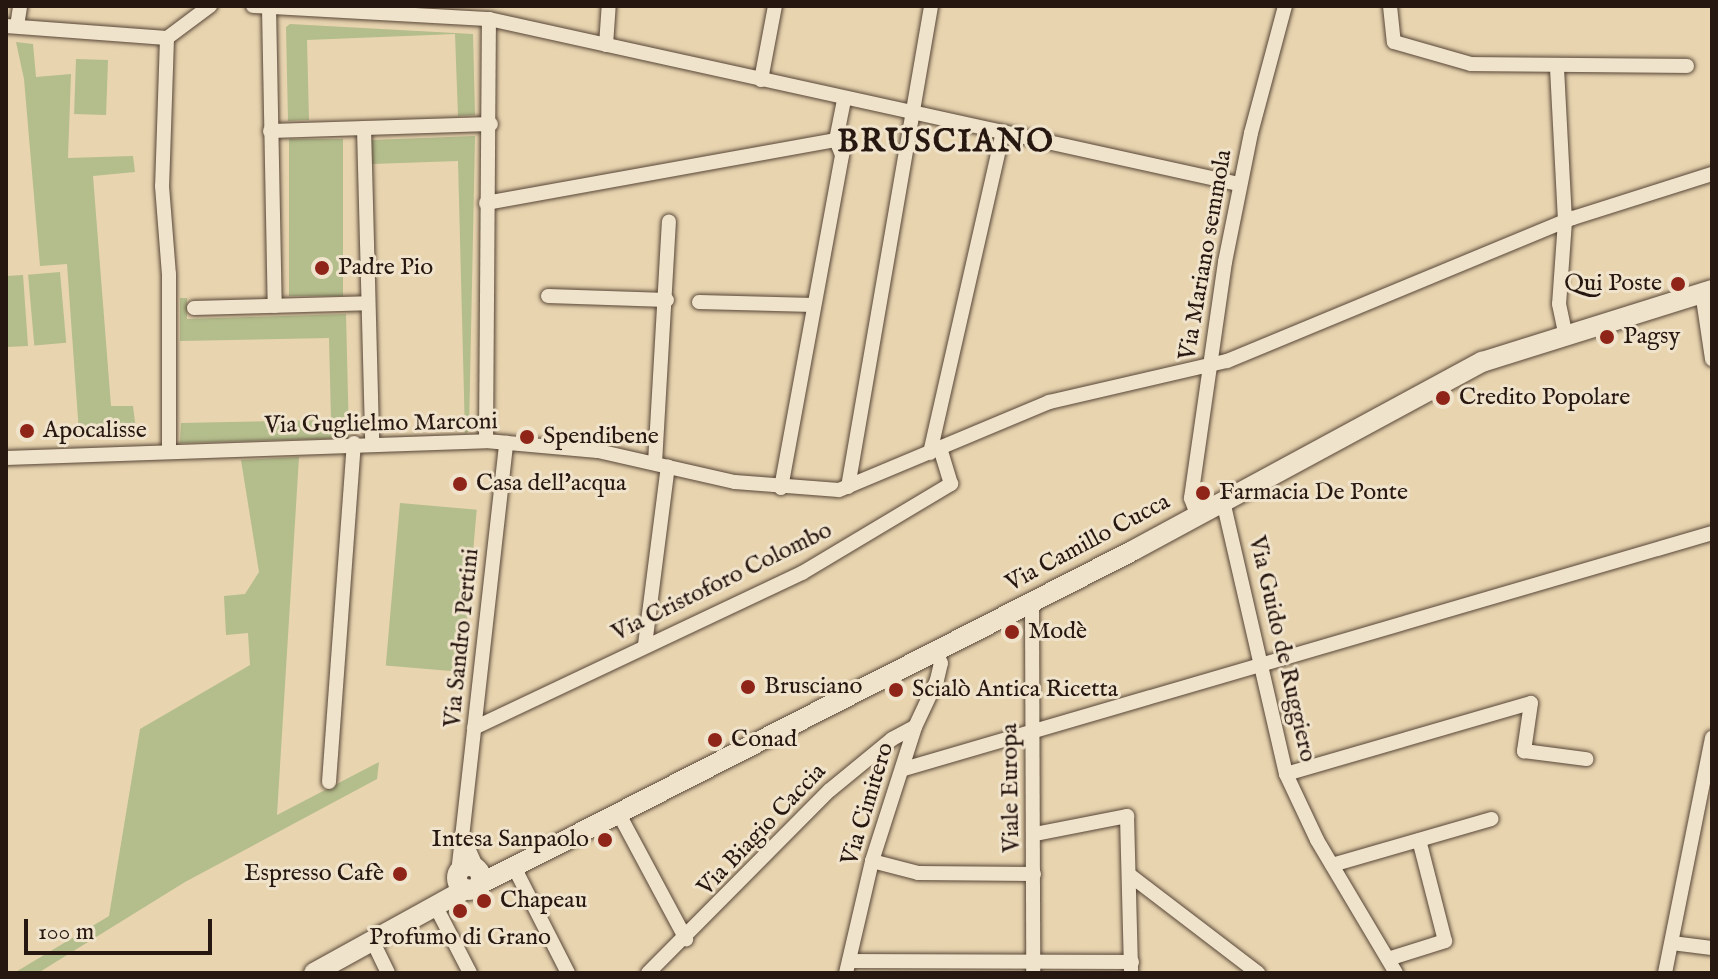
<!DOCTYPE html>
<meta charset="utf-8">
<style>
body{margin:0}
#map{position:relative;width:1718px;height:979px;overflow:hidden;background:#e8d4af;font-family:"IM FELL English",serif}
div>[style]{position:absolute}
.green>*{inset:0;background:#b4bd8c;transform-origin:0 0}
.roads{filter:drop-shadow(0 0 2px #574638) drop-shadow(0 0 2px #574638)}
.street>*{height:14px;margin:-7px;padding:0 7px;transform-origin:7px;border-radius:7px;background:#f0e3cb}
.secondary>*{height:20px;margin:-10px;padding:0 10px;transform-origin:10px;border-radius:10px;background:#f0e3cb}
.secondary>.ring{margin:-10px;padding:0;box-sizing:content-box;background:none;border:20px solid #f0e3cb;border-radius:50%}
.dots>*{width:22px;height:22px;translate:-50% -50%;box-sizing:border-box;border:4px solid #f0e3cb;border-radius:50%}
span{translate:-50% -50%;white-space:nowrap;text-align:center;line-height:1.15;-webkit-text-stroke:6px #f0e3cb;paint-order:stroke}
.street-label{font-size:24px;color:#271711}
.poi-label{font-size:24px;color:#271711}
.left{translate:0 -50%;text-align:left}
.right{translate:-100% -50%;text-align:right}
.district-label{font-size:32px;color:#271711;font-weight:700;letter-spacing:2px}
.frame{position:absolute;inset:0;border:8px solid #271711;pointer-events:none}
.scale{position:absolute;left:24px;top:919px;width:188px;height:36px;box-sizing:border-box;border:4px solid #271711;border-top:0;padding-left:10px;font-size:24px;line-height:28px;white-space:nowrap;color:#271711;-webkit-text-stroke:6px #f0e3cb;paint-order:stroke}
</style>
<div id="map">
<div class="green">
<i style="clip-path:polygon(290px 24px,473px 34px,475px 115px,458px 116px,455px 34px,307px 40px,309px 120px,288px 121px,286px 27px)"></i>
<i style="clip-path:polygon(16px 42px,33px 44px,36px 77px,71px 74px,68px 158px,133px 156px,135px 172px,93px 176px,111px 406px,133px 406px,136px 430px,79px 433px,67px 264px,40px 266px,24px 79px)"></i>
<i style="left:76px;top:59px;width:32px;height:55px;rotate:2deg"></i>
<i style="clip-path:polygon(475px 136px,469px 431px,465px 434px,458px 161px,372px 164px,371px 140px)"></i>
<i style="left:289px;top:139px;width:54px;height:157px"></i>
<i style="left:60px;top:272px;width:71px;height:32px;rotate:85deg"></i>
<i style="clip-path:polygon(23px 275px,28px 346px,6px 347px,6px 276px)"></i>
<i style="clip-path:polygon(180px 298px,187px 298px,187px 319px,346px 314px,349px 438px,180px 443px,181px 423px,331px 420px,329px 338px,180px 341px)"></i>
<i style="clip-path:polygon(299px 457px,277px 815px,379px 762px,377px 779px,185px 882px,38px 973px,14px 973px,109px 916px,140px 729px,250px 665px,248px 633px,226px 635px,224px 596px,245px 594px,259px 572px,241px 460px)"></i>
<i style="left:400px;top:503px;width:77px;height:163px;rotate:5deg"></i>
</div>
<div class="roads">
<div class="street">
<i style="left:253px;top:6px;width:236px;rotate:3.2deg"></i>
<i style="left:489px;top:19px;width:768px;rotate:12.41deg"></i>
<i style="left:1390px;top:6px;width:36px;rotate:84deg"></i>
<i style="left:1394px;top:42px;width:80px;rotate:15.9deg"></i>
<i style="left:1471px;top:64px;width:216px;rotate:0.5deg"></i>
<i style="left:269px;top:7px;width:299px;rotate:88.9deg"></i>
<i style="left:6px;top:26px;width:161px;rotate:4.3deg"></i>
<i style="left:167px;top:38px;width:54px;rotate:-36.7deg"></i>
<i style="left:17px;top:26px;width:20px;rotate:-81deg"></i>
<i style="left:167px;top:38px;width:148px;rotate:91.9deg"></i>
<i style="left:162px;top:186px;width:88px;rotate:85.5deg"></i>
<i style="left:169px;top:274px;width:177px;rotate:90deg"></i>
<i style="left:606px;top:45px;width:39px;rotate:-86deg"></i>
<i style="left:1557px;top:68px;width:153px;rotate:87deg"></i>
<i style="left:1565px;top:221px;width:83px;rotate:94.1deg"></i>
<i style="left:1559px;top:304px;width:29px;rotate:78deg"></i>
<i style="left:761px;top:80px;width:75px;rotate:-79.3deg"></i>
<i style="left:364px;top:128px;width:314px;rotate:88.5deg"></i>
<i style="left:270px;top:131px;width:221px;rotate:-1.8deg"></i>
<i style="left:486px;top:203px;width:356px;rotate:-10.2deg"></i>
<i style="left:1702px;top:292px;width:68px;rotate:81.5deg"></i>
<i style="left:548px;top:296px;width:119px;rotate:1.9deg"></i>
<i style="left:699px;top:302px;width:115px;rotate:1.5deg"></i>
<i style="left:194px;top:308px;width:174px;rotate:-1.6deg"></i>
<i style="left:486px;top:441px;width:422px;rotate:-89.6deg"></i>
<i style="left:930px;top:453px;width:326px;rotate:-77.2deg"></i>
<i style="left:6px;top:458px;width:480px;rotate:-2deg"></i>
<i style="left:486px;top:441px;width:112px;rotate:5.1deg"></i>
<i style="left:598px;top:451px;width:140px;rotate:12.8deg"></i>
<i style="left:735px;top:482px;width:104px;rotate:4.4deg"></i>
<i style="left:839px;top:490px;width:228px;rotate:-22.7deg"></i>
<i style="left:1049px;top:402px;width:183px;rotate:-13deg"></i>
<i style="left:1227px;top:361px;width:374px;rotate:-22.5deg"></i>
<i style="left:1573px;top:218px;width:146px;rotate:-17.6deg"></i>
<i style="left:655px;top:463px;width:242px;rotate:-86.7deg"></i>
<i style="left:848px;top:487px;width:488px;rotate:-80.2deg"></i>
<i style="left:781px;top:488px;width:339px;rotate:-79.6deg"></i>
<i style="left:842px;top:155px;width:16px;rotate:-112deg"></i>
<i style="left:836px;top:140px;width:41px;rotate:-78.7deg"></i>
<i style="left:1223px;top:501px;width:280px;rotate:77deg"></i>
<i style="left:1286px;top:774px;width:73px;rotate:64.8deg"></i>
<i style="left:1317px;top:840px;width:155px;rotate:59.3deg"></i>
<i style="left:1197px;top:514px;width:17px;rotate:-111deg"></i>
<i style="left:1191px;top:498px;width:238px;rotate:-81.8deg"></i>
<i style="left:1225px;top:262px;width:132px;rotate:-78.6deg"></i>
<i style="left:1251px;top:133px;width:131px;rotate:-75deg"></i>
<i style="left:1032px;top:603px;width:370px;rotate:89.8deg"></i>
<i style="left:645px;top:645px;width:180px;rotate:-82.7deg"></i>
<i style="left:474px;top:728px;width:363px;rotate:-25.3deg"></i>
<i style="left:802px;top:573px;width:174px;rotate:-30.9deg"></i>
<i style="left:951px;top:484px;width:37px;rotate:-107deg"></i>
<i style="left:904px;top:769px;width:842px;rotate:-16.28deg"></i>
<i style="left:1286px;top:774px;width:255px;rotate:-16.2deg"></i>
<i style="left:1531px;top:703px;width:49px;rotate:98.3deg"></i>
<i style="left:1524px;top:751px;width:63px;rotate:7.4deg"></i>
<i style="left:329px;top:782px;width:340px;rotate:-85.8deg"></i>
<i style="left:620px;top:816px;width:140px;rotate:61.8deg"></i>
<i style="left:1035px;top:834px;width:94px;rotate:-11.1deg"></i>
<i style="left:1127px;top:816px;width:157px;rotate:88.5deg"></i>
<i style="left:464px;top:839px;width:34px;rotate:66deg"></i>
<i style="left:872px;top:861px;width:48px;rotate:14.6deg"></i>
<i style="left:918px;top:873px;width:116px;rotate:0.5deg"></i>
<i style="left:1332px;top:865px;width:166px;rotate:-16.1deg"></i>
<i style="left:514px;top:867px;width:119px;rotate:63deg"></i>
<i style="left:458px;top:873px;width:433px;rotate:-83.6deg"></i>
<i style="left:1131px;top:876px;width:160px;rotate:37.4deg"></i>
<i style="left:436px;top:907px;width:74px;rotate:62.7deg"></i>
<i style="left:373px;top:942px;width:34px;rotate:64deg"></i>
<i style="left:1672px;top:943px;width:40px;rotate:7.1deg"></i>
<i style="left:1388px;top:959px;width:60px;rotate:-17.5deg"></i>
<i style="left:1445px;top:941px;width:104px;rotate:-104.4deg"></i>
<i style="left:849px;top:961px;width:283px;rotate:0.2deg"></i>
<i style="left:648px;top:973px;width:258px;rotate:-45.2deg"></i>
<i style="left:830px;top:790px;width:80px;rotate:-39.4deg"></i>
<i style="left:892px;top:739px;width:26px;rotate:-28deg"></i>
<i style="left:846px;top:973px;width:115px;rotate:-76.9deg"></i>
<i style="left:872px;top:861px;width:141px;rotate:-72.2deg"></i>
<i style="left:915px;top:727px;width:52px;rotate:-64.9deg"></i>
<i style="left:937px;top:680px;width:17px;rotate:-77deg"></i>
<i style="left:941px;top:663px;width:11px;rotate:-117deg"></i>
<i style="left:1665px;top:973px;width:240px;rotate:-78.7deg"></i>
</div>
<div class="secondary">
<i class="ring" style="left:457px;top:866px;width:4px;height:4px"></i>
<i style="left:480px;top:884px;width:734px;rotate:-27.05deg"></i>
<i style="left:1134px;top:550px;width:396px;rotate:-28.4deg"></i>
<i style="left:1482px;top:362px;width:241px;rotate:-17.4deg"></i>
<i style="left:314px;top:973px;width:174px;rotate:-28.9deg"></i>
</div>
</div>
<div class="dots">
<i style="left:322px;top:268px;background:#8f2418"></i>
<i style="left:1678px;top:284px;background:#8f2418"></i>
<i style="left:1607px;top:337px;background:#8f2418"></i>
<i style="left:1443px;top:398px;background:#8f2418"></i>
<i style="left:27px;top:431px;background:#8f2418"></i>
<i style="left:527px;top:437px;background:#8f2418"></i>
<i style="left:460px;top:484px;background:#8f2418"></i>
<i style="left:1203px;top:493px;background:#8f2418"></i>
<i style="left:1012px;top:632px;background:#8f2418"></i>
<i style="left:748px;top:687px;background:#8f2418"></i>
<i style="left:896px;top:690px;background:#8f2418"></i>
<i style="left:715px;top:740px;background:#8f2418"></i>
<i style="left:605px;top:840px;background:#8f2418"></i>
<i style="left:400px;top:874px;background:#8f2418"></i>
<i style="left:484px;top:901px;background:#8f2418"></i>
<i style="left:460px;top:911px;background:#8f2418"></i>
</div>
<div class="street-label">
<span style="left:1206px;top:255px;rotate:-80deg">Via Mariano semmola</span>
<span style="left:381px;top:424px;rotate:-1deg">Via Guglielmo Marconi</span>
<span style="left:1088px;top:543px;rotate:-28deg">Via Camillo Cucca</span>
<span style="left:722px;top:582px;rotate:-26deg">Via Cristoforo Colombo</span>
<span style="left:462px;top:638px;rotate:-84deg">Via Sandro Pertini</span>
<span style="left:1282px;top:649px;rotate:77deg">Via Guido de Ruggiero</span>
<span style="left:1011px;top:788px;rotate:-91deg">Viale Europa</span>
<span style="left:868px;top:804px;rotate:-73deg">Via Cimitero</span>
<span style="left:762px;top:830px;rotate:-46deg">Via Biagio Caccia</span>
</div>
<div class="poi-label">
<span class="left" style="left:338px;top:268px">Padre Pio</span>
<span class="right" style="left:1662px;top:284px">Qui Poste</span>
<span class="left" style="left:1623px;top:337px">Pagsy</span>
<span class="left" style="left:1459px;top:398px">Credito Popolare</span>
<span class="left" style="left:43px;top:431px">Apocalisse</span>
<span class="left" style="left:543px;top:437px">Spendibene</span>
<span class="left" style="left:476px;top:484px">Casa dell'acqua</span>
<span class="left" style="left:1219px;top:493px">Farmacia De Ponte</span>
<span class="left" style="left:1028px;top:632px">Modè</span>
<span class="left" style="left:764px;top:687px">Brusciano</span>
<span class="left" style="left:912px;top:690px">Scialò Antica Ricetta</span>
<span class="left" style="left:731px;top:740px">Conad</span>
<span class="right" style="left:589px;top:840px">Intesa Sanpaolo</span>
<span class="right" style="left:384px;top:874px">Espresso Cafè</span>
<span class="left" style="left:500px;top:901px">Chapeau</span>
<span style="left:460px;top:938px">Profumo di Grano</span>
</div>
<div class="district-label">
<span style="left:946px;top:143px">BRUSCIANO</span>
</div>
<div class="frame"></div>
<div class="scale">100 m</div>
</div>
